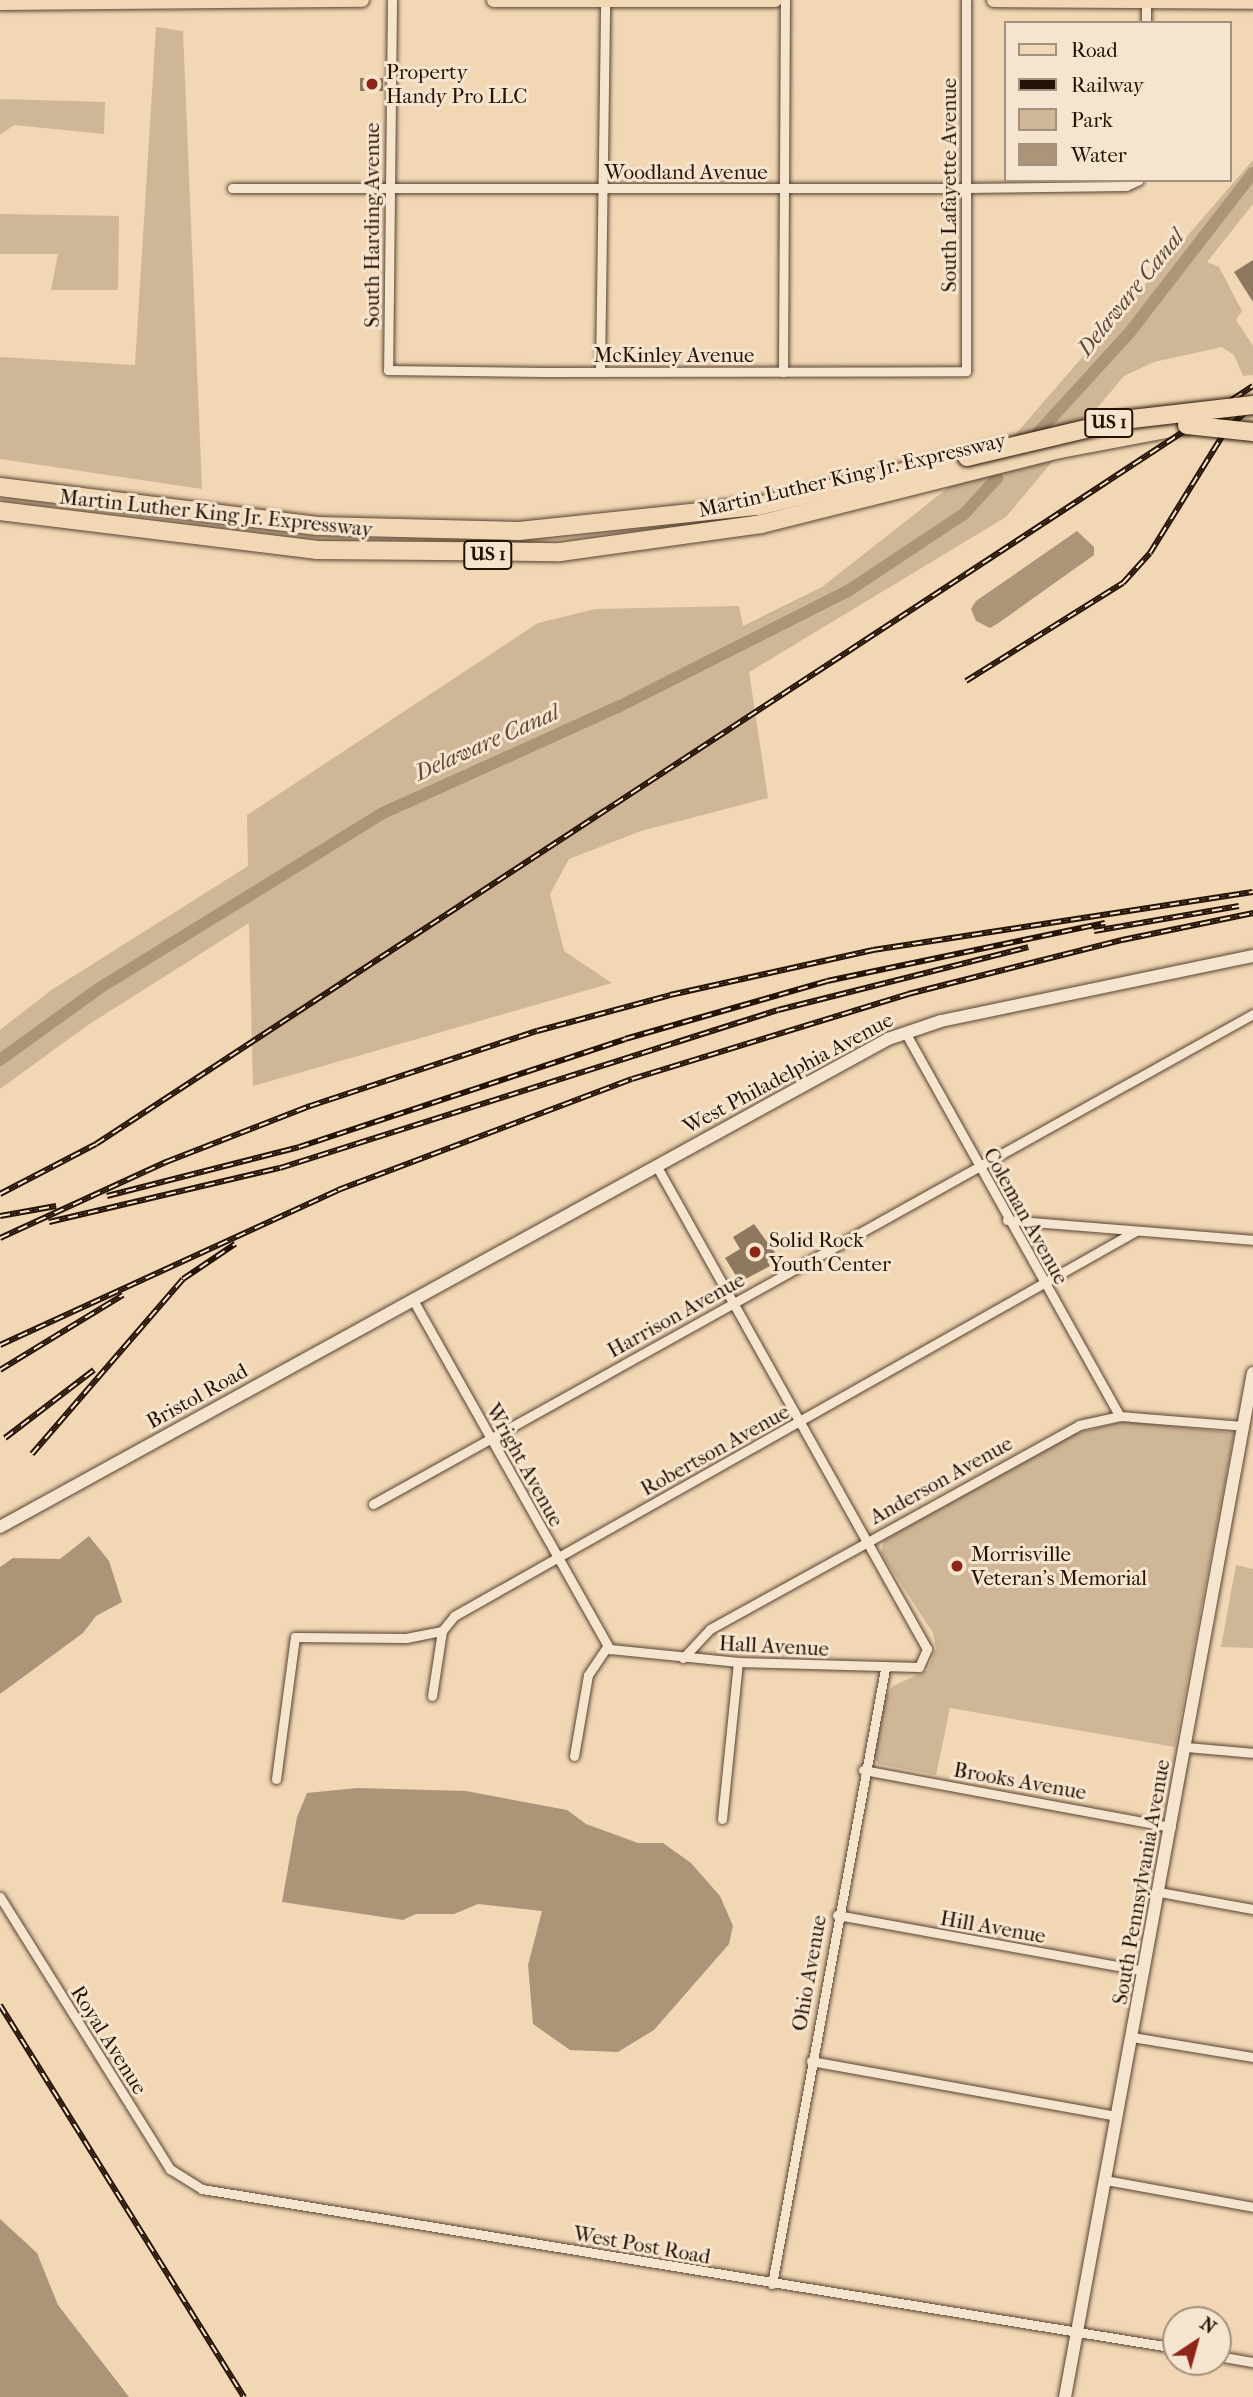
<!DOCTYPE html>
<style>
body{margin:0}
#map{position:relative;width:1253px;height:2397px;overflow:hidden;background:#f1d7b4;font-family:"IM FELL French Canon",serif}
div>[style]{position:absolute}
.green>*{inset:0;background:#ceb696}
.water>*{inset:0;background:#ab9478}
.canal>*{height:12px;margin:-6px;padding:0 6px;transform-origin:6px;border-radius:6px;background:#ab9478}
.building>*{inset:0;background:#8f7860;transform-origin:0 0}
.roads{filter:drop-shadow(0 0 2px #574331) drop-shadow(0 0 2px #574331)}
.street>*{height:9px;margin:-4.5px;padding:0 4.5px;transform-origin:4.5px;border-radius:4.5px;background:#f6e5ce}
.secondary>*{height:12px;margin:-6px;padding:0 6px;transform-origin:6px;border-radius:6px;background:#f6e5ce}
.primary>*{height:14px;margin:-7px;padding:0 7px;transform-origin:7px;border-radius:7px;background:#f1d7b4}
.highway>*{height:18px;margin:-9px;padding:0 9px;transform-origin:9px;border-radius:9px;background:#f1d7b4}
.rail>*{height:6px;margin-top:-3px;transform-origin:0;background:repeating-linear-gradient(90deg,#f6e5ce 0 10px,#241205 0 20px);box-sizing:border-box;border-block:2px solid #241205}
.bridges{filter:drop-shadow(0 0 2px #241205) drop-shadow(0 0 2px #241205)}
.highway-bridge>*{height:18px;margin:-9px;padding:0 9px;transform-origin:9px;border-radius:9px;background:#f1d7b4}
.dots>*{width:19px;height:19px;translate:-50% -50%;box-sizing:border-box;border:4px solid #f6e5ce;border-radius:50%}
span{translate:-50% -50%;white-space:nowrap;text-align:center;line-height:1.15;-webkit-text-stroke:6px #f6e5ce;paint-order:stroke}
.shield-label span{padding:2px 5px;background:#f6e5ce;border:2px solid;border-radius:5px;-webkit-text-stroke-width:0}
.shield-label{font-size:19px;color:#241205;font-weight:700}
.poi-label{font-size:21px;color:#241205}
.left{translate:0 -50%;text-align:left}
.street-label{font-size:21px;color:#241205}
.water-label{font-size:23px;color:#614c39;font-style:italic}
.legend{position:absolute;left:1004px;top:21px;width:228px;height:161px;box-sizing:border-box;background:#f6e5ce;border:2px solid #a2917e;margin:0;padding:9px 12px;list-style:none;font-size:21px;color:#241205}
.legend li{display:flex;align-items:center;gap:14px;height:35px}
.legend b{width:35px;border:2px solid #a2917e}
.north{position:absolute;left:1162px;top:2306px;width:70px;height:70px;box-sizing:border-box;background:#f6e5ce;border:2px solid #a2917e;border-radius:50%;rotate:36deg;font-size:19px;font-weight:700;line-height:28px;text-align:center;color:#241205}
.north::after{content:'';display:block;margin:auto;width:24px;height:32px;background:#8f2418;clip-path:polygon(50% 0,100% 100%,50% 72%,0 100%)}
</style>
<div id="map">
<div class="green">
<i style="clip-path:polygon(156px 27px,183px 31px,202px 489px,0 459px,0 357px,135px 365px)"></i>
<i style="clip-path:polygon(0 99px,105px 102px,104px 134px,14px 125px,0 135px)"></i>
<i style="clip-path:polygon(1253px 160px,1253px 204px,1207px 262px,1219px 267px,1242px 311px,1236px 320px,1253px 346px,1253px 375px,1243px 376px,1234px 355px,1222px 347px,1154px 362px,1124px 376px,1006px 517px,749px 672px,768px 798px,641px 831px,569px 859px,550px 894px,564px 951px,612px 983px,253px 1086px,249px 923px,88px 1025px,0 1089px,0 1030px,50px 991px,248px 866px,247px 815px,538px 623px,595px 609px,739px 606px,743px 626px,822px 587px,1015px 435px)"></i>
<i style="clip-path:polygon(0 214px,119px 216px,118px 290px,51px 290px,58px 254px,0 254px)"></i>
<i style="clip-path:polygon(1125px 1421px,1234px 1433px,1175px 1747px,950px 1708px,936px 1775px,878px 1764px,874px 1756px,885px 1697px,893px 1686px,928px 1670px,936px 1648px,933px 1633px,881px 1553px,884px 1540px,1074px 1434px)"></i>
<i style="clip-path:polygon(1236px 1565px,1253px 1569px,1253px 1648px,1221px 1647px)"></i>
</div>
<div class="water">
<i style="clip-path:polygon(1077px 531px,1094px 547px,1094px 555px,1000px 622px,990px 628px,976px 621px,971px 609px,976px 601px)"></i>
<i style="clip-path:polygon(89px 1536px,109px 1561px,122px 1602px,96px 1616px,83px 1633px,0 1694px,0 1567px,13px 1558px,60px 1559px)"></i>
<i style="clip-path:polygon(357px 1788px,466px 1791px,567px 1810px,586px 1824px,638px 1843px,663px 1843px,691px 1863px,720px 1896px,733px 1926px,729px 1944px,654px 2030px,618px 2052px,570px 2050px,533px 2024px,528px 1965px,542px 1911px,478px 1904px,454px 1914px,416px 1914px,403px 1920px,282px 1902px,297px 1817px,307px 1793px)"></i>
<i style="clip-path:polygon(0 2219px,37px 2253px,58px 2305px,129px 2397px,0 2397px)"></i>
</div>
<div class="canal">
<i style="left:1036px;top:435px;width:139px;rotate:-47.6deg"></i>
<i style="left:1130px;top:332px;width:201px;rotate:-52.3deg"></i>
<i style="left:0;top:1060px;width:121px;rotate:-35.9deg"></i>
<i style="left:98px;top:989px;width:335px;rotate:-31.7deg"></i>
<i style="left:383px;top:813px;width:258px;rotate:-24.3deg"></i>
<i style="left:618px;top:707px;width:258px;rotate:-26.8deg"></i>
<i style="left:848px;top:591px;width:139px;rotate:-33.6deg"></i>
<i style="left:964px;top:514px;width:49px;rotate:-47.5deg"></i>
</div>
<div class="building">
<i style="left:360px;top:78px;width:23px;height:13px"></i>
<i style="clip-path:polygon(1253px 260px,1253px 302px,1234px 272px)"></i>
<i style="clip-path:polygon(754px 1224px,776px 1254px,767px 1261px,770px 1266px,740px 1282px,725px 1258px,740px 1249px,733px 1237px)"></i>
</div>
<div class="roads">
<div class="street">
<i style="left:392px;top:0;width:370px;rotate:90.6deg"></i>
<i style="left:388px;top:370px;width:155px;rotate:0.7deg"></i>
<i style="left:543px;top:372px;width:423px;rotate:-0.1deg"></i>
<i style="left:966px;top:371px;width:371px;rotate:-90deg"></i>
<i style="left:1146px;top:23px;width:21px;rotate:-90deg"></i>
<i style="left:232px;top:188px;width:734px"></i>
<i style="left:966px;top:188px;width:160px;rotate:-0.7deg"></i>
<i style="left:1126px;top:186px;width:14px;rotate:-25deg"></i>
<i style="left:600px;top:372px;width:372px;rotate:-89.2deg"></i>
<i style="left:783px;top:372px;width:372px;rotate:-89.7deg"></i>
<i style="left:905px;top:1032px;width:440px;rotate:60.8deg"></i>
<i style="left:1007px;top:1220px;width:247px;rotate:4.6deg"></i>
<i style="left:413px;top:1300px;width:401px;rotate:60.6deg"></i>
<i style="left:610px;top:1649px;width:129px;rotate:5.8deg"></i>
<i style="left:738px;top:1662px;width:181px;rotate:1.6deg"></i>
<i style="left:919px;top:1667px;width:20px;rotate:-66deg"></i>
<i style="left:927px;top:1649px;width:555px;rotate:-119.25deg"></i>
<i style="left:373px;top:1504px;width:1007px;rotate:-29.11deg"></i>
<i style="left:683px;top:1658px;width:40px;rotate:-47deg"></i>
<i style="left:710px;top:1629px;width:422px;rotate:-28.9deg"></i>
<i style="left:1079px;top:1425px;width:42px;rotate:-12.4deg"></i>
<i style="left:1120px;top:1416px;width:123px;rotate:4.6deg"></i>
<i style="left:432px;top:1696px;width:66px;rotate:-81.3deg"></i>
<i style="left:1185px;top:1747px;width:68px;rotate:5deg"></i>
<i style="left:574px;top:1756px;width:82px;rotate:-80.2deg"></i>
<i style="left:588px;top:1675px;width:34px;rotate:-56deg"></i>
<i style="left:863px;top:1770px;width:313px;rotate:10.5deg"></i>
<i style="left:276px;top:1779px;width:143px;rotate:-82.4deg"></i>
<i style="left:295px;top:1637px;width:111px;rotate:0.5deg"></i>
<i style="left:406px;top:1638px;width:37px;rotate:-11deg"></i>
<i style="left:442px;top:1631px;width:19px;rotate:-51deg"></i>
<i style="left:454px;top:1616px;width:783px;rotate:-29.45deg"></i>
<i style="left:722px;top:1819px;width:158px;rotate:-84.2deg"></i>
<i style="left:1159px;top:1892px;width:96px;rotate:10.3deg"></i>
<i style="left:0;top:1897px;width:321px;rotate:58deg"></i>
<i style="left:170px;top:2169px;width:38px;rotate:32deg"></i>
<i style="left:202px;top:2189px;width:987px;rotate:9.27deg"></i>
<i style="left:837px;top:1915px;width:312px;rotate:10.3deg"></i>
<i style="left:1132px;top:2037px;width:123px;rotate:9.4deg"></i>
<i style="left:811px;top:2061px;width:311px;rotate:10.2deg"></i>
<i style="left:1105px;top:2180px;width:150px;rotate:10.3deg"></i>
<i style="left:772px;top:2284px;width:625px;rotate:-79.59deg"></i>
<i style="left:1218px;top:2356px;width:36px;rotate:10deg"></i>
</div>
<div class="secondary">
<i style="left:0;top:1527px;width:1013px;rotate:-28.79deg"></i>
<i style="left:888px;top:1039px;width:56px;rotate:-18.8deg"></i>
<i style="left:941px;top:1021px;width:319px;rotate:-11.8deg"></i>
<i style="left:1065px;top:2397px;width:1041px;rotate:-79.6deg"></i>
</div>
<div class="primary">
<i style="left:494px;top:0;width:281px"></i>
<i style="left:994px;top:0;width:259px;rotate:0.4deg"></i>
<i style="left:0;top:3px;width:362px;rotate:-0.5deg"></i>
</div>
<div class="highway">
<i style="left:0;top:487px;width:320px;rotate:7deg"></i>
<i style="left:318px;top:526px;width:201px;rotate:1.4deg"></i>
<i style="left:519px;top:531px;width:240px;rotate:-6deg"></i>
<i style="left:758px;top:506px;width:215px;rotate:-13.2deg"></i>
<i style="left:0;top:511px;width:318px;rotate:7deg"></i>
<i style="left:316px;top:550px;width:244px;rotate:0.5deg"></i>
<i style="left:560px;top:552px;width:203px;rotate:-7.9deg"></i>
<i style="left:761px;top:524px;width:308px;rotate:-14.1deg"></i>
<i style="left:1060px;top:449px;width:129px;rotate:-10.7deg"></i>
</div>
</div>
<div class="rail">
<i style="left:966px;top:681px;width:185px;rotate:-32deg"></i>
<i style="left:1123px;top:583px;width:40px;rotate:-48deg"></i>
<i style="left:1150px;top:553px;width:145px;rotate:-58.3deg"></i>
<i style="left:1226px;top:430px;width:37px;rotate:-43deg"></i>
<i style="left:1094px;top:931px;width:147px;rotate:-9.8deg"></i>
<i style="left:0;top:1194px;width:108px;rotate:-27.5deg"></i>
<i style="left:96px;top:1144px;width:1383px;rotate:-33.23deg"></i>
<i style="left:107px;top:1196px;width:198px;rotate:-14.3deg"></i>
<i style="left:299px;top:1147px;width:343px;rotate:-18.3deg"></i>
<i style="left:625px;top:1039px;width:210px;rotate:-16deg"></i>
<i style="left:827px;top:981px;width:284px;rotate:-11.8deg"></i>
<i style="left:0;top:1216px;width:57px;rotate:-10.1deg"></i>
<i style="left:49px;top:1222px;width:237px;rotate:-13.2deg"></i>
<i style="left:280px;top:1168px;width:522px;rotate:-17.6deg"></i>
<i style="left:778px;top:1010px;width:258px;rotate:-14.1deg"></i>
<i style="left:0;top:1238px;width:183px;rotate:-24.6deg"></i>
<i style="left:166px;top:1162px;width:155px;rotate:-21.3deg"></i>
<i style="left:310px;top:1106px;width:239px;rotate:-18.3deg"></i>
<i style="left:537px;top:1031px;width:138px;rotate:-15.1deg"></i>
<i style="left:670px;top:995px;width:208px;rotate:-12.5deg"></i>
<i style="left:873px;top:950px;width:384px;rotate:-8.7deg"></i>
<i style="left:0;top:1345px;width:372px;rotate:-24.6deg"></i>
<i style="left:338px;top:1190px;width:314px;rotate:-20.7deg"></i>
<i style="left:632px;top:1079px;width:289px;rotate:-17.1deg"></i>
<i style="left:908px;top:994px;width:221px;rotate:-14.2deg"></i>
<i style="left:1122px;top:940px;width:134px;rotate:-11.6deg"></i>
<i style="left:0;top:1370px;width:144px;rotate:-31.4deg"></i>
<i style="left:5px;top:1438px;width:112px;rotate:-37.4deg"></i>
<i style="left:32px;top:1454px;width:231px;rotate:-49.2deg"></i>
<i style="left:183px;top:1279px;width:63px;rotate:-33.9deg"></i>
<i style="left:0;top:2005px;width:462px;rotate:58.1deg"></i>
</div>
<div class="bridges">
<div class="highway-bridge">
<i style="left:1187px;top:425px;width:66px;rotate:6.1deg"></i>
<i style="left:967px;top:457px;width:160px;rotate:-13.3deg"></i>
<i style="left:1123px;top:420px;width:131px;rotate:-6.6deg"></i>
</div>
</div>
<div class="dots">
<i style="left:372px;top:84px;background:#8f2418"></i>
<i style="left:755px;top:1252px;background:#8f2418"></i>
<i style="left:957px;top:1566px;background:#8f2418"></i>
</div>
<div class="shield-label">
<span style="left:1109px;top:423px">US 1</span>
<span style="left:488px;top:555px">US 1</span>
</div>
<div class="poi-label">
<span class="left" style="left:386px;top:84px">Property<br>Handy Pro LLC</span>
<span class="left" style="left:769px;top:1252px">Solid Rock<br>Youth Center</span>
<span class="left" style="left:971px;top:1566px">Morrisville<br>Veteran's Memorial</span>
</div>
<div class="street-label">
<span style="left:686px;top:172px">Woodland Avenue</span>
<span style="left:949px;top:185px;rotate:-90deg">South Lafayette Avenue</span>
<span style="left:372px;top:225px;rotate:-90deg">South Harding Avenue</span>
<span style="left:674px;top:355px">McKinley Avenue</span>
<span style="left:852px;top:475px;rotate:-13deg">Martin Luther King Jr. Expressway</span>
<span style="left:216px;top:513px;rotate:6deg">Martin Luther King Jr. Expressway</span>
<span style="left:788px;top:1073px;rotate:-28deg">West Philadelphia Avenue</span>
<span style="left:1026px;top:1216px;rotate:61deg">Coleman Avenue</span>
<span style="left:676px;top:1315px;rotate:-29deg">Harrison Avenue</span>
<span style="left:197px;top:1396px;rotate:-29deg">Bristol Road</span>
<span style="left:715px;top:1450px;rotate:-29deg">Robertson Avenue</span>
<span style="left:525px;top:1465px;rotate:61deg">Wright Avenue</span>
<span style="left:941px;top:1480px;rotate:-29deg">Anderson Avenue</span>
<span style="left:774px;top:1646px;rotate:3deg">Hall Avenue</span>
<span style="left:1020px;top:1781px;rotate:10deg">Brooks Avenue</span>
<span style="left:1141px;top:1882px;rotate:-80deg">South Pennsylvania Avenue</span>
<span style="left:993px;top:1927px;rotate:10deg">Hill Avenue</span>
<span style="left:809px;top:1973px;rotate:-80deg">Ohio Avenue</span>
<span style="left:109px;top:2040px;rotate:58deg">Royal Avenue</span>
<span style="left:642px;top:2245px;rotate:10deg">West Post Road</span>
</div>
<div class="water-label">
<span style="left:1131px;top:293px;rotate:-51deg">Delaware Canal</span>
<span style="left:487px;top:743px;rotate:-24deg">Delaware Canal</span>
</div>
<ul class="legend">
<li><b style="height:9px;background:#f1d7b4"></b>Road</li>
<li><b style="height:9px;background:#241205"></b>Railway</li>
<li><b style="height:19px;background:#ceb696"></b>Park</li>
<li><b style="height:19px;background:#ab9478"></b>Water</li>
</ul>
<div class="north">N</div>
</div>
